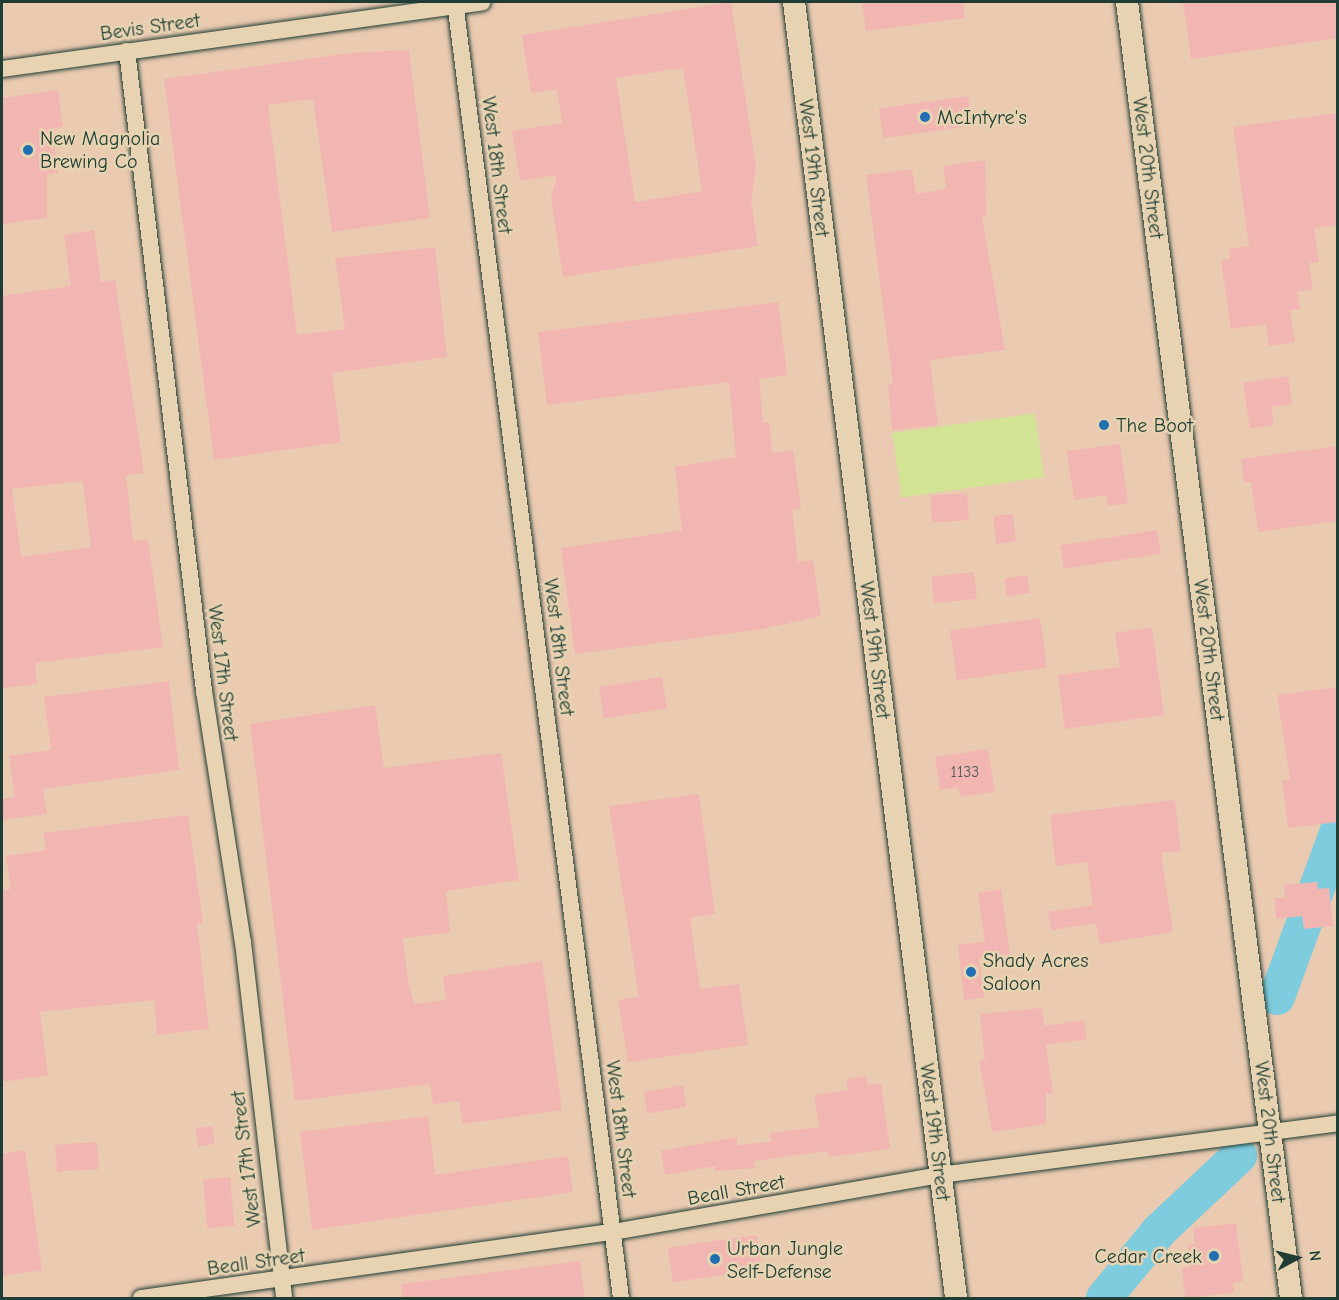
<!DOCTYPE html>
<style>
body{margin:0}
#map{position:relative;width:1339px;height:1300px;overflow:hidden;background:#eacab1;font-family:"Comic Neue",sans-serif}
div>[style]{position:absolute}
.green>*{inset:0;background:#d2e396;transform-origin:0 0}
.river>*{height:36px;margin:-18px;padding:0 18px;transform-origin:18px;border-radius:18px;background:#7fccde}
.building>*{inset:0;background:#f2b6b2;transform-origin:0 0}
.roads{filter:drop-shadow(0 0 2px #1f3d34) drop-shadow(0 0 2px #1f3d34)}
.street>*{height:16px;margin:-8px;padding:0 8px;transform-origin:8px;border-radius:8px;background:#e7d3b1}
.secondary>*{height:22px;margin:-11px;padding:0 11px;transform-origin:11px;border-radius:11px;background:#e7d3b1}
.dots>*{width:16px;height:16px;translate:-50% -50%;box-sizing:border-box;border:3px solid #e7d3b1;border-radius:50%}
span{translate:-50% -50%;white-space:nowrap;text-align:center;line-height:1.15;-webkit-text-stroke:5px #e7d3b1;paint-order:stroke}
.number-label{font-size:16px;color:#545b54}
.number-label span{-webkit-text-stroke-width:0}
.street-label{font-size:20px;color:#1f3d34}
.poi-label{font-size:20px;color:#1f3d34}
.left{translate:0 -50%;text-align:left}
.right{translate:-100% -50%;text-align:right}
.frame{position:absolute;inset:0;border:3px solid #1f3d34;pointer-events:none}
.north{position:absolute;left:1267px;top:1228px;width:60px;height:60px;-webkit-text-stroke:4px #e7d3b1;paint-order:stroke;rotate:83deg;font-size:16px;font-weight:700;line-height:24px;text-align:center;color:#1f3d34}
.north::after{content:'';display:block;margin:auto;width:21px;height:27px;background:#1f3d34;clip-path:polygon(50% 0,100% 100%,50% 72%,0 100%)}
</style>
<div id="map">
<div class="green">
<i style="left:1035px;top:413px;width:65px;height:144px;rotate:82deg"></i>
</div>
<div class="river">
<i style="left:1277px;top:997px;width:178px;rotate:-69.9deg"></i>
<i style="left:1104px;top:1298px;width:87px;rotate:-50.6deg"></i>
<i style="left:1159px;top:1231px;width:110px;rotate:-43.2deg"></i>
</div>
<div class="building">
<i style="clip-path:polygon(evenodd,731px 2px,756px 167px,751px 201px,758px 246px,563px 277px,551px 198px,557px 175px,520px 181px,512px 131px,562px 123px,557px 89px,531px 93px,522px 35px,731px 2px,683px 68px,702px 191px,635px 202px,616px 78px,683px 68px)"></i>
<i style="clip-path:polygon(862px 2px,963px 2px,965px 18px,866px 31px)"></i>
<i style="clip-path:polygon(1183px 2px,1338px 2px,1338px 38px,1191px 59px)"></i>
<i style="clip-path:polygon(409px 50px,430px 218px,332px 232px,313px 99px,268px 105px,297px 335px,345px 329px,335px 258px,435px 247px,447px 357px,332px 373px,341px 442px,214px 460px,164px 79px,350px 53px)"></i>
<i style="clip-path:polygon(58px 90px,63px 127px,52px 128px,58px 173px,47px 174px,47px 218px,2px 224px,2px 98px)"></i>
<i style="left:968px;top:96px;width:30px;height:90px;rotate:82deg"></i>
<i style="clip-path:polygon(1338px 113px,1338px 225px,1314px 228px,1319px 262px,1309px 263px,1313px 289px,1297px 292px,1300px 309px,1290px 310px,1295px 342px,1269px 346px,1266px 324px,1231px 329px,1221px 260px,1230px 259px,1229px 249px,1249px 246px,1233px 127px)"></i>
<i style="clip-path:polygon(985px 160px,986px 216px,982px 216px,1005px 350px,930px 360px,938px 425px,892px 430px,888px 385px,893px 384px,866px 175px,912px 169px,916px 194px,946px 189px,943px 166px)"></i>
<i style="clip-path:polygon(evenodd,94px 230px,101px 282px,115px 280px,144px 473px,126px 475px,133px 541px,148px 539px,163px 647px,35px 663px,37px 684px,2px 688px,2px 296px,71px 286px,64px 235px,94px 230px,83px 481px,91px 547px,21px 557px,12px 489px,83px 481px)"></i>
<i style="clip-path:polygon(778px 302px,787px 375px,759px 379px,763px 423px,769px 422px,772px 453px,793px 450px,801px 508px,792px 509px,798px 562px,813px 560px,821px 616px,757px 630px,575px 654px,561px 548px,682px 530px,675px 467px,736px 457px,729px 382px,547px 405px,538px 332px)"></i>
<i style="clip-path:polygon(1288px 376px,1292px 404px,1271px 407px,1274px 425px,1250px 429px,1243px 383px)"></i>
<i style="clip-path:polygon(1120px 444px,1128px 503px,1108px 506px,1106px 495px,1074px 500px,1067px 451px)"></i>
<i style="clip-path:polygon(1338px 446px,1338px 521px,1258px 532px,1251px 482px,1244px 482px,1241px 459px)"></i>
<i style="left:967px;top:493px;width:27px;height:37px;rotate:86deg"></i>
<i style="left:1013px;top:514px;width:28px;height:20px;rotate:84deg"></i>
<i style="left:1157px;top:530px;width:24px;height:98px;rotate:81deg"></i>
<i style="left:974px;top:572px;width:27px;height:43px;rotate:84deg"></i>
<i style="left:1027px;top:575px;width:18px;height:23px;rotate:81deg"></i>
<i style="left:1040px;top:618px;width:50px;height:91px;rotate:82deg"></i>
<i style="clip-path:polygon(1152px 627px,1164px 715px,1065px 729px,1058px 675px,1120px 667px,1115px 633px)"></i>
<i style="left:662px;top:677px;width:32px;height:64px;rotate:81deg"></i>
<i style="clip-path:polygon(169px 681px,179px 770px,43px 789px,47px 814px,2px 820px,2px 799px,15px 797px,9px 756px,51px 750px,44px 697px)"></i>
<i style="clip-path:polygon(1338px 687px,1338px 822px,1288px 828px,1282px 780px,1290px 779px,1277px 695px)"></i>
<i style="clip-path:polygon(375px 705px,384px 768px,501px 753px,519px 880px,446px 891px,450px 933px,403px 938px,408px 981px,414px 1004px,446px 1000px,443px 976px,542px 961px,562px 1110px,463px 1124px,459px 1101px,433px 1104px,430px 1084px,295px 1101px,250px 724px)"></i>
<i style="clip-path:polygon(988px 749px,995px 792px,960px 797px,958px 787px,940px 790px,935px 757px)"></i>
<i style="clip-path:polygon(699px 794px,715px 914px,690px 918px,700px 989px,739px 984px,748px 1045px,628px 1062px,618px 1000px,639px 997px,609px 806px)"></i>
<i style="clip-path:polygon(1175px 800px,1181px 851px,1161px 853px,1173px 932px,1100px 944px,1096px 923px,1051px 930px,1048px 912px,1093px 905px,1087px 862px,1056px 866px,1050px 815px)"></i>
<i style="clip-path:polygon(188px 815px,203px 923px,197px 924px,209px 1029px,157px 1035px,154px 1000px,40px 1012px,48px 1075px,2px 1082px,2px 890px,11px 889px,6px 856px,46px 850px,43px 833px)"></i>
<i style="clip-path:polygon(1317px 882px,1318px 889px,1329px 888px,1333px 926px,1304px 929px,1302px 916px,1276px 919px,1275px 898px,1285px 897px,1284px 885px)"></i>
<i style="clip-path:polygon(1001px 889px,1010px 955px,979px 958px,984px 998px,964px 1000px,958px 945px,985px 942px,978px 893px)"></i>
<i style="clip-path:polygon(1042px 1008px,1044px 1026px,1084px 1020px,1087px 1039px,1046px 1045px,1053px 1093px,1046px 1094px,1046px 1124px,992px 1132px,979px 1060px,985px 1059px,980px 1014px)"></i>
<i style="clip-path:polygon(866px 1076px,867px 1085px,881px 1083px,890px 1149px,829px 1157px,828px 1151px,754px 1161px,755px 1168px,715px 1171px,715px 1166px,665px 1175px,661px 1151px,737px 1137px,737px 1145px,771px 1142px,769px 1133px,819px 1127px,814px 1095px,848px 1090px,846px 1079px)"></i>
<i style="left:683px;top:1085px;width:22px;height:40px;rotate:80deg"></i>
<i style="clip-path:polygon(428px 1116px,435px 1175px,568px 1156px,573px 1192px,312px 1230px,300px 1132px)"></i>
<i style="left:212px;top:1126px;width:18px;height:17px;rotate:81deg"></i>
<i style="left:97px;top:1142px;width:27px;height:42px;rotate:86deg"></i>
<i style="clip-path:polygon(25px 1150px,42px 1270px,2px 1276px,2px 1154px)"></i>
<i style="left:230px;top:1177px;width:49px;height:27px;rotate:85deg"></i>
<i style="clip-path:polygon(1236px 1223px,1243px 1281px,1233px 1283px,1234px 1293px,1185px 1298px,1182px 1268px,1190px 1267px,1188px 1245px,1195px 1244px,1193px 1228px)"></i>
<i style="left:757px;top:1235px;width:35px;height:90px;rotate:82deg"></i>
<i style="clip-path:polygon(580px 1261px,585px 1299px,402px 1299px,401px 1284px)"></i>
</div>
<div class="roads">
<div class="street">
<i style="left:455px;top:2px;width:1307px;rotate:82.7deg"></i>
<i style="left:127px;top:51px;width:645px;rotate:83.14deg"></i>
<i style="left:204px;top:691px;width:254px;rotate:81.2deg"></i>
<i style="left:243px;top:942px;width:358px;rotate:83.4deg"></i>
<i style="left:2px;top:69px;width:485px;rotate:-7.9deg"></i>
<i style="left:141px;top:1298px;width:477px;rotate:-8deg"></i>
<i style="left:613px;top:1232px;width:332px;rotate:-9.9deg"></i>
<i style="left:940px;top:1175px;width:401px;rotate:-7.4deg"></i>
</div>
<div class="secondary">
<i style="left:794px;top:2px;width:1306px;rotate:82.87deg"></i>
<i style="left:1127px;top:2px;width:1306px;rotate:82.79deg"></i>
</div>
</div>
<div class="dots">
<i style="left:925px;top:117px;background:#1f6fb2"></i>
<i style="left:28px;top:150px;background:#1f6fb2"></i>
<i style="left:1104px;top:425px;background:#1f6fb2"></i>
<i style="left:971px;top:972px;background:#1f6fb2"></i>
<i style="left:1214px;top:1256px;background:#1f6fb2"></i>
<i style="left:715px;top:1259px;background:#1f6fb2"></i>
</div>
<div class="number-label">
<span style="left:965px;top:772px">1133</span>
</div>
<div class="street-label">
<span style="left:150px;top:27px;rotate:-8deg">Bevis Street</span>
<span style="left:497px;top:165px;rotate:83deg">West 18th Street</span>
<span style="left:814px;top:168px;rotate:83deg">West 19th Street</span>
<span style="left:1148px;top:168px;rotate:83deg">West 20th Street</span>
<span style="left:559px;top:647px;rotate:83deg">West 18th Street</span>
<span style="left:875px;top:650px;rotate:83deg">West 19th Street</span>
<span style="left:1209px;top:650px;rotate:83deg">West 20th Street</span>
<span style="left:223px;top:673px;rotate:83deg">West 17th Street</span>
<span style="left:621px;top:1129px;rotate:83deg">West 18th Street</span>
<span style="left:935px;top:1132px;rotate:83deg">West 19th Street</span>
<span style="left:1270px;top:1132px;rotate:83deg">West 20th Street</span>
<span style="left:246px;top:1159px;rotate:-97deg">West 17th Street</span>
<span style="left:736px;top:1190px;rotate:-10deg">Beall Street</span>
<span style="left:256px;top:1262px;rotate:-8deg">Beall Street</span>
</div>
<div class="poi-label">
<span class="left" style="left:937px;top:117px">McIntyre's</span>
<span class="left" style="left:40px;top:150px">New Magnolia<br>Brewing Co</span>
<span class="left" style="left:1116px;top:425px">The Boot</span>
<span class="left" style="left:983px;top:972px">Shady Acres<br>Saloon</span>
<span class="left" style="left:727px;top:1260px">Urban Jungle<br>Self-Defense</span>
<span class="right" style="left:1202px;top:1256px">Cedar Creek</span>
</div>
<div class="frame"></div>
<div class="north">N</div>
</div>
